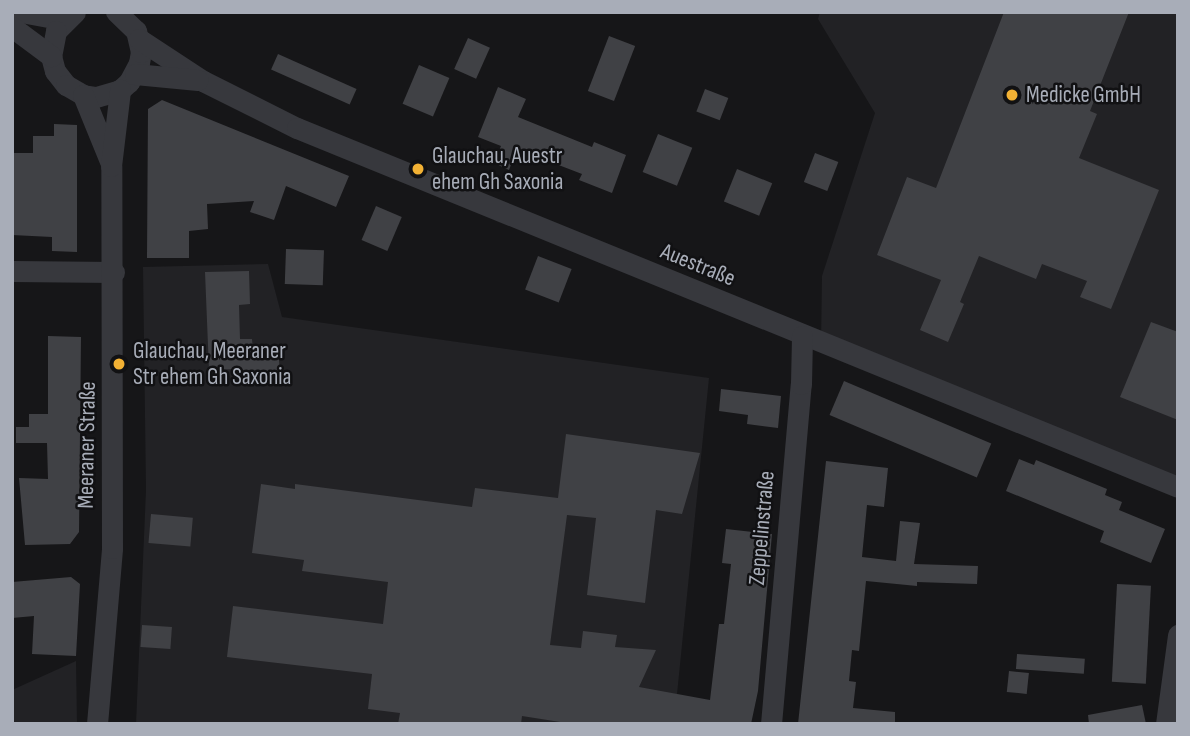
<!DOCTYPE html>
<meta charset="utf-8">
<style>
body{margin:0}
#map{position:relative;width:1190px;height:736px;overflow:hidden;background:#161618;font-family:"Sofia Sans Condensed",sans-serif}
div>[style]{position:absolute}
.built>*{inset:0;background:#222225}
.building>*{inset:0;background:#404145;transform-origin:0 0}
.minor>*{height:21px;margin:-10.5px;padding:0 10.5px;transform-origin:10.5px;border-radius:10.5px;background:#37383d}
.dots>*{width:19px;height:19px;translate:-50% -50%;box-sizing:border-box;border:4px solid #111113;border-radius:50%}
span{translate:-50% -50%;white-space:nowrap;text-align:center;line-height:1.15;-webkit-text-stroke:5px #111113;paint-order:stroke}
.poi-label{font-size:23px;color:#a8adb8}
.left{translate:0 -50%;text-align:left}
.street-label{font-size:23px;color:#a8adb8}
.frame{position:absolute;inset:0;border:14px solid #a8adb8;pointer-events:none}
</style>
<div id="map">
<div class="built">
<i style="clip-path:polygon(820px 12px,1178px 12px,1178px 485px,821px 344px,822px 276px,875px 113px,818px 19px)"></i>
<i style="clip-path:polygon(268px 264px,282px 317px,709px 378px,674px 724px,136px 724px,146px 490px,143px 267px)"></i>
<i style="clip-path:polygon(76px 661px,77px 724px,12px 724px,12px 690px)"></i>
</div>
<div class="building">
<i style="clip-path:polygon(1004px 12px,1129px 12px,1090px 111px,1097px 114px,1079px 158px,1159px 190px,1111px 309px,1080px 297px,1087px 281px,1042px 264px,1036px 279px,979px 256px,960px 302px,964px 304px,948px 342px,920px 330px,941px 280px,877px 255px,907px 177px,936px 188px)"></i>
<i style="left:609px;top:36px;width:28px;height:59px;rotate:21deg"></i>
<i style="left:468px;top:38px;width:24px;height:34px;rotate:24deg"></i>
<i style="left:278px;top:54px;width:86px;height:17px;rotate:24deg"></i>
<i style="left:419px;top:65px;width:33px;height:42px;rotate:23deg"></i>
<i style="clip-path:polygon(498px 87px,526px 99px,518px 117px,592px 147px,594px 142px,626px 155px,612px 193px,579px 180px,582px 174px,517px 149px,509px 170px,494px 163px,501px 146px,478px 137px)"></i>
<i style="left:705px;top:89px;width:25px;height:24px;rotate:21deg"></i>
<i style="clip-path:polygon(162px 100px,349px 176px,336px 207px,286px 186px,274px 220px,250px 212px,254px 201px,207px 204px,208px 229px,189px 231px,189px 258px,147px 258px,148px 109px)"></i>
<i style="clip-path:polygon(54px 124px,77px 125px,77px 252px,52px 251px,52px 237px,12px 235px,12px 153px,33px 153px,33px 136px,54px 136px)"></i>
<i style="left:658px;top:134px;width:37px;height:41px;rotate:22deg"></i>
<i style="left:815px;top:153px;width:25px;height:31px;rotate:21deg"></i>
<i style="left:737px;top:169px;width:38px;height:35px;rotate:22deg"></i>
<i style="left:376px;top:206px;width:28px;height:37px;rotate:23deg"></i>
<i style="left:286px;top:249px;width:38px;height:35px;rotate:2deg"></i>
<i style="left:538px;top:256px;width:36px;height:36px;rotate:21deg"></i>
<i style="clip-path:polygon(249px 271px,250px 304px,239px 305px,240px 339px,252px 339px,253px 350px,278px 349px,280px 372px,238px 377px,238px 369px,209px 370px,205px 272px)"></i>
<i style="clip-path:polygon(1151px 322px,1178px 332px,1178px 420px,1120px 397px)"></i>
<i style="clip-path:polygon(48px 336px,81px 337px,79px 532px,70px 544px,25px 545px,19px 478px,48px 479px,47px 443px,16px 443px,16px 427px,29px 427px,29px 414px,48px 414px)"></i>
<i style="left:844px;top:381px;width:160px;height:37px;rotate:23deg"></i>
<i style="clip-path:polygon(721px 389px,781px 396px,778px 428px,747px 424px,748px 415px,719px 411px)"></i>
<i style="clip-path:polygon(566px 434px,700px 453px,682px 514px,656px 510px,645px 603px,587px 595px,596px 518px,567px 515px,550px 645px,581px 648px,583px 631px,617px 635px,615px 647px,656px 650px,639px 687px,710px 700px,719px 624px,724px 624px,731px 564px,722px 563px,726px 529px,772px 534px,758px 691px,751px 724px,573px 724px,522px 716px,521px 724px,398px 724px,400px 713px,368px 709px,372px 674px,227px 657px,233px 606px,383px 624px,388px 582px,302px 571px,304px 560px,252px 553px,261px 484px,295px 489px,295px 484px,472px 507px,475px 488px,558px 498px)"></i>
<i style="clip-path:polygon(1019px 459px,1034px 465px,1036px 460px,1107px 489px,1105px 495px,1122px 502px,1119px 510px,1165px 529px,1151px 563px,1100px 542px,1104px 531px,1006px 491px)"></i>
<i style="clip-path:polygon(826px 461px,888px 468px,884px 507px,867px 505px,862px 557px,896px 561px,900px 521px,920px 523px,914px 564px,978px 566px,977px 584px,917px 582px,917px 586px,866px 581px,859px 651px,852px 650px,849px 681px,856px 682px,853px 708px,895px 712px,895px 724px,798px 724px)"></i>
<i style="left:151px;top:514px;width:42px;height:29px;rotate:5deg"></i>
<i style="clip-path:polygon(71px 577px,80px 584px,76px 656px,32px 654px,34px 616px,12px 618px,12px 582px)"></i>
<i style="left:1117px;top:584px;width:34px;height:98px;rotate:3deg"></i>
<i style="left:142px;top:625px;width:30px;height:22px;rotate:4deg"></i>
<i style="left:1017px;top:654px;width:68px;height:15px;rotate:4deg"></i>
<i style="left:1009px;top:671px;width:20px;height:21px;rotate:6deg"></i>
<i style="clip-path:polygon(1142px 705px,1146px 724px,1089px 724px,1088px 715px)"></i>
</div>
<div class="minor">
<i style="left:21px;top:12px;width:44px;rotate:10.5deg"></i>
<i style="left:75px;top:12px;width:27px;rotate:135deg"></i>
<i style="left:56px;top:31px;width:25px;rotate:101deg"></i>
<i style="left:51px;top:56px;width:16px;rotate:75deg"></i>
<i style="left:55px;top:71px;width:18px;rotate:52deg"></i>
<i style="left:66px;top:85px;width:20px;rotate:30deg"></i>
<i style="left:83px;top:95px;width:13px;rotate:9deg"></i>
<i style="left:96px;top:97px;width:25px;rotate:-16deg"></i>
<i style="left:120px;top:90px;width:12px;rotate:-42deg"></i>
<i style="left:129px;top:82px;width:21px;rotate:-62deg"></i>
<i style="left:139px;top:63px;width:11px;rotate:-80deg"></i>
<i style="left:141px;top:52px;width:22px;rotate:-103deg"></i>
<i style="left:136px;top:31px;width:28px;rotate:-136deg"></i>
<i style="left:12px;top:27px;width:49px;rotate:36.6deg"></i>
<i style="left:139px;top:39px;width:77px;rotate:33.3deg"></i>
<i style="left:203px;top:81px;width:105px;rotate:26.6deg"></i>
<i style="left:297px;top:128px;width:951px;rotate:22.17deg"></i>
<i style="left:135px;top:74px;width:63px;rotate:5.4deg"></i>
<i style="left:83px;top:95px;width:71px;rotate:67.8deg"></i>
<i style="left:12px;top:271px;width:102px;rotate:0.6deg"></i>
<i style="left:97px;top:724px;width:177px;rotate:-85.1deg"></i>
<i style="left:112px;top:548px;width:382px;rotate:-90.1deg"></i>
<i style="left:111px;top:166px;width:77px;rotate:-83.2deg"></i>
<i style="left:771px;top:724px;width:341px;rotate:-85deg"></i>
<i style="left:801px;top:384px;width:48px;rotate:-88.8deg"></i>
<i style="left:1166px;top:724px;width:90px;rotate:-82.3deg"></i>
</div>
<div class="dots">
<i style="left:1012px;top:95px;background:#f2b134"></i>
<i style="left:418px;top:169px;background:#f2b134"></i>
<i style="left:119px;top:364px;background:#f2b134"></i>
</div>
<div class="poi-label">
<span class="left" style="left:1026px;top:95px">Medicke GmbH</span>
<span class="left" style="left:432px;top:169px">Glauchau, Auestr<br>ehem Gh Saxonia</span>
<span class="left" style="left:133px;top:364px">Glauchau, Meeraner<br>Str ehem Gh Saxonia</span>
</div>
<div class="street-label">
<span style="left:698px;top:265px;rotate:22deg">Auestraße</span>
<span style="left:87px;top:445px;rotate:-89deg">Meeraner Straße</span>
<span style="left:762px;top:528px;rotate:-85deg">Zeppelinstraße</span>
</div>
<div class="frame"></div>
</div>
